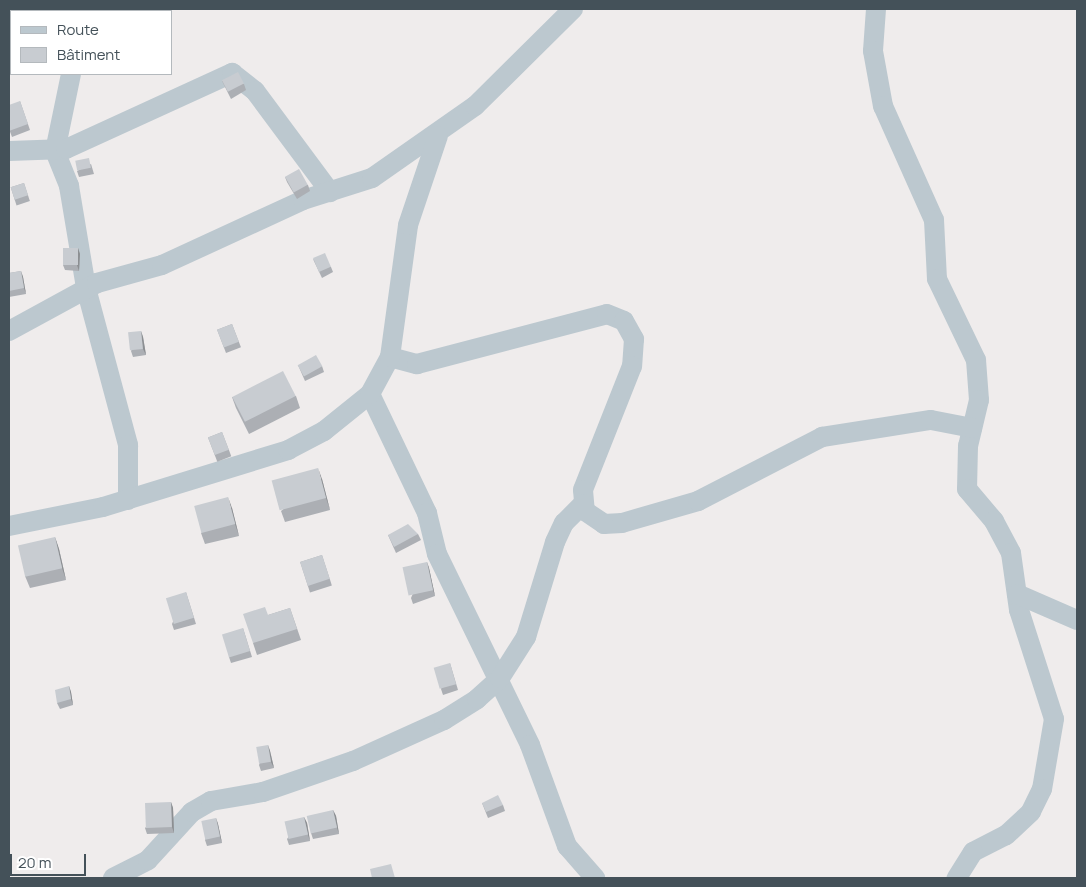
<!DOCTYPE html>
<meta charset="utf-8">
<style>
body{margin:0}
#map{position:relative;width:1086px;height:887px;overflow:hidden;background:#efecec;font-family:Manrope,sans-serif}
div>[style]{position:absolute}
.minor>*{height:20px;margin:-10px;padding:0 10px;transform-origin:10px;border-radius:10px;background:#bcc8cf}
.wall>*{inset:0;background:#acafb4;transform-origin:0 0}
.shaded-wall>*{inset:0;background:#8c8f92}
.building>*{inset:0;background:#c8ccd1;transform-origin:0 0}
span{translate:-50% -50%;white-space:nowrap;text-align:center;line-height:1.15;-webkit-text-stroke:4px #fff;paint-order:stroke}
.frame{position:absolute;inset:0;border:10px solid #445159;pointer-events:none}
.legend{position:absolute;left:10px;top:10px;width:162px;height:65px;box-sizing:border-box;background:#fff;border:1px solid #b4b9bd;margin:0;padding:6px 9px;list-style:none;font-size:15px;color:#445159}
.legend li{display:flex;align-items:center;gap:10px;height:25px}
.legend b{width:25px;border:1px solid #b4b9bd}
.scale{position:absolute;left:10px;top:854px;width:76px;height:22px;box-sizing:border-box;border:2px solid #445159;border-top:0;padding-left:6px;font-size:15px;line-height:18px;white-space:nowrap;color:#445159;-webkit-text-stroke:4px #fff;paint-order:stroke}
</style>
<div id="map">
<div class="minor">
<i style="left:66px;top:9px;width:2px;rotate:63deg"></i>
<i style="left:876px;top:9px;width:42px;rotate:94.1deg"></i>
<i style="left:873px;top:51px;width:56px;rotate:79.7deg"></i>
<i style="left:883px;top:106px;width:125px;rotate:65.9deg"></i>
<i style="left:934px;top:220px;width:59px;rotate:87.1deg"></i>
<i style="left:937px;top:279px;width:90px;rotate:64.3deg"></i>
<i style="left:976px;top:360px;width:40px;rotate:85.7deg"></i>
<i style="left:979px;top:400px;width:47px;rotate:103.4deg"></i>
<i style="left:968px;top:446px;width:43px;rotate:91.3deg"></i>
<i style="left:967px;top:489px;width:42px;rotate:49.8deg"></i>
<i style="left:994px;top:521px;width:36px;rotate:62deg"></i>
<i style="left:1011px;top:553px;width:58px;rotate:82deg"></i>
<i style="left:1019px;top:610px;width:114px;rotate:72.2deg"></i>
<i style="left:1054px;top:719px;width:71px;rotate:99.7deg"></i>
<i style="left:1042px;top:789px;width:25px;rotate:116deg"></i>
<i style="left:1031px;top:812px;width:34px;rotate:137deg"></i>
<i style="left:1006px;top:835px;width:37px;rotate:153deg"></i>
<i style="left:973px;top:852px;width:31px;rotate:122deg"></i>
<i style="left:71px;top:74px;width:79px;rotate:101.7deg"></i>
<i style="left:55px;top:151px;width:38px;rotate:68deg"></i>
<i style="left:69px;top:186px;width:103px;rotate:80.5deg"></i>
<i style="left:86px;top:288px;width:163px;rotate:75deg"></i>
<i style="left:128px;top:445px;width:55px;rotate:90deg"></i>
<i style="left:9px;top:151px;width:57px;rotate:-2deg"></i>
<i style="left:66px;top:149px;width:183px;rotate:-24.6deg"></i>
<i style="left:232px;top:73px;width:29px;rotate:38deg"></i>
<i style="left:255px;top:91px;width:126px;rotate:53.4deg"></i>
<i style="left:9px;top:331px;width:100px;rotate:-28.6deg"></i>
<i style="left:97px;top:283px;width:67px;rotate:-15.5deg"></i>
<i style="left:162px;top:265px;width:155px;rotate:-24.7deg"></i>
<i style="left:303px;top:200px;width:72px;rotate:-17.7deg"></i>
<i style="left:372px;top:178px;width:126px;rotate:-35deg"></i>
<i style="left:475px;top:106px;width:138px;rotate:-44.7deg"></i>
<i style="left:390px;top:357px;width:28px;rotate:15deg"></i>
<i style="left:417px;top:364px;width:196px;rotate:-14.7deg"></i>
<i style="left:607px;top:314px;width:18px;rotate:22deg"></i>
<i style="left:624px;top:321px;width:21px;rotate:61deg"></i>
<i style="left:634px;top:339px;width:27px;rotate:94deg"></i>
<i style="left:632px;top:366px;width:133px;rotate:111.6deg"></i>
<i style="left:583px;top:490px;width:21px;rotate:85deg"></i>
<i style="left:585px;top:511px;width:23px;rotate:34deg"></i>
<i style="left:604px;top:524px;width:18px;rotate:-3deg"></i>
<i style="left:622px;top:523px;width:79px;rotate:-16.1deg"></i>
<i style="left:698px;top:501px;width:140px;rotate:-27.3deg"></i>
<i style="left:822px;top:437px;width:110px;rotate:-8.9deg"></i>
<i style="left:931px;top:420px;width:42px;rotate:11deg"></i>
<i style="left:370px;top:394px;width:132px;rotate:64.4deg"></i>
<i style="left:427px;top:513px;width:42px;rotate:76.3deg"></i>
<i style="left:437px;top:554px;width:212px;rotate:64deg"></i>
<i style="left:530px;top:745px;width:108px;rotate:69.9deg"></i>
<i style="left:567px;top:846px;width:43px;rotate:48.8deg"></i>
<i style="left:9px;top:526px;width:96px;rotate:-11.4deg"></i>
<i style="left:103px;top:507px;width:194px;rotate:-17.1deg"></i>
<i style="left:288px;top:450px;width:41px;rotate:-27.8deg"></i>
<i style="left:324px;top:431px;width:59px;rotate:-38.8deg"></i>
<i style="left:370px;top:394px;width:42px;rotate:-61.6deg"></i>
<i style="left:390px;top:357px;width:133px;rotate:-82.2deg"></i>
<i style="left:408px;top:225px;width:94px;rotate:-71.4deg"></i>
<i style="left:1017px;top:594px;width:65px;rotate:23.4deg"></i>
<i style="left:113px;top:878px;width:39px;rotate:-27deg"></i>
<i style="left:148px;top:860px;width:65px;rotate:-47.5deg"></i>
<i style="left:192px;top:812px;width:22px;rotate:-30deg"></i>
<i style="left:211px;top:801px;width:53px;rotate:-9.8deg"></i>
<i style="left:263px;top:792px;width:95px;rotate:-19deg"></i>
<i style="left:353px;top:761px;width:100px;rotate:-24.3deg"></i>
<i style="left:444px;top:720px;width:39px;rotate:-32deg"></i>
<i style="left:477px;top:699px;width:31px;rotate:-42deg"></i>
<i style="left:500px;top:678px;width:49px;rotate:-57.6deg"></i>
<i style="left:526px;top:637px;width:99px;rotate:-73deg"></i>
<i style="left:555px;top:542px;width:21px;rotate:-65deg"></i>
<i style="left:564px;top:523px;width:27px;rotate:-45deg"></i>
</div>
<div class="wall">
<i style="clip-path:polygon(222px 81px,244px 84px,246px 90px,231px 99px)"></i>
<i style="clip-path:polygon(20px 101px,30px 130px,12px 137px,9px 129px)"></i>
<i style="clip-path:polygon(91px 164px,94px 174px,79px 177px,77px 171px)"></i>
<i style="clip-path:polygon(285px 177px,308px 185px,310px 191px,297px 199px,287px 182px)"></i>
<i style="left:24px;top:183px;width:19px;height:14px;rotate:72deg"></i>
<i style="clip-path:polygon(78px 248px,80px 254px,79px 271px,65px 270px,63px 265px)"></i>
<i style="clip-path:polygon(313px 259px,331px 267px,333px 272px,322px 278px)"></i>
<i style="clip-path:polygon(21px 271px,23px 277px,26px 294px,9px 297px,9px 273px)"></i>
<i style="left:232px;top:324px;width:25px;height:16px;rotate:69deg"></i>
<i style="clip-path:polygon(141px 331px,143px 337px,146px 355px,133px 357px,131px 351px)"></i>
<i style="clip-path:polygon(298px 365px,322px 366px,324px 372px,305px 381px)"></i>
<i style="clip-path:polygon(296px 396px,300px 408px,249px 434px,236px 408px,232px 397px)"></i>
<i style="left:222px;top:432px;width:26px;height:15px;rotate:69deg"></i>
<i style="clip-path:polygon(322px 479px,330px 510px,285px 522px,281px 511px)"></i>
<i style="clip-path:polygon(232px 508px,239px 536px,205px 544px,201px 533px)"></i>
<i style="clip-path:polygon(418px 534px,421px 540px,396px 553px,388px 535px)"></i>
<i style="clip-path:polygon(55px 537px,59px 549px,66px 580px,30px 588px,25px 576px)"></i>
<i style="left:322px;top:555px;width:32px;height:23px;rotate:72deg"></i>
<i style="clip-path:polygon(427px 562px,429px 568px,435px 596px,413px 604px,411px 598px)"></i>
<i style="clip-path:polygon(186px 592px,196px 624px,174px 630px,172px 624px)"></i>
<i style="clip-path:polygon(290px 608px,301px 640px,257px 655px,253px 643px,268px 615px)"></i>
<i style="clip-path:polygon(243px 628px,252px 657px,231px 663px,229px 657px)"></i>
<i style="clip-path:polygon(450px 663px,458px 690px,443px 695px,441px 689px)"></i>
<i style="clip-path:polygon(69px 686px,71px 692px,73px 705px,60px 709px,57px 703px)"></i>
<i style="clip-path:polygon(268px 745px,270px 751px,274px 768px,261px 771px,259px 765px)"></i>
<i style="clip-path:polygon(171px 802px,173px 808px,174px 833px,147px 834px,145px 828px)"></i>
<i style="clip-path:polygon(482px 803px,503px 805px,505px 811px,488px 818px)"></i>
<i style="clip-path:polygon(333px 810px,336px 816px,339px 834px,313px 839px,311px 833px)"></i>
<i style="clip-path:polygon(304px 817px,307px 823px,310px 841px,289px 845px,287px 839px)"></i>
<i style="clip-path:polygon(216px 818px,218px 824px,222px 843px,207px 846px,205px 840px)"></i>
</div>
<div class="shaded-wall">
<i style="clip-path:polygon(78px 248px,80px 254px,79px 271px,77px 265px)"></i>
<i style="clip-path:polygon(21px 271px,23px 277px,26px 294px,24px 288px)"></i>
<i style="clip-path:polygon(141px 331px,143px 337px,146px 355px,143px 349px)"></i>
<i style="clip-path:polygon(318px 468px,322px 479px,330px 510px,326px 498px)"></i>
<i style="clip-path:polygon(228px 497px,232px 508px,239px 536px,235px 524px)"></i>
<i style="clip-path:polygon(55px 537px,59px 549px,66px 580px,62px 568px)"></i>
<i style="clip-path:polygon(427px 562px,429px 568px,435px 596px,433px 590px)"></i>
<i style="clip-path:polygon(69px 686px,71px 692px,73px 705px,71px 699px)"></i>
<i style="clip-path:polygon(268px 745px,270px 751px,274px 768px,271px 762px)"></i>
<i style="clip-path:polygon(171px 802px,173px 808px,174px 833px,172px 827px)"></i>
<i style="clip-path:polygon(333px 810px,336px 816px,339px 834px,337px 828px)"></i>
<i style="clip-path:polygon(304px 817px,307px 823px,310px 841px,308px 835px)"></i>
<i style="clip-path:polygon(216px 818px,218px 824px,222px 843px,220px 837px)"></i>
</div>
<div class="building">
<i style="left:238px;top:72px;width:13px;height:18px;rotate:63deg"></i>
<i style="clip-path:polygon(20px 101px,28px 124px,9px 131px,9px 105px)"></i>
<i style="left:89px;top:158px;width:10px;height:14px;rotate:79deg"></i>
<i style="left:299px;top:169px;width:18px;height:16px;rotate:61deg"></i>
<i style="left:24px;top:183px;width:13px;height:14px;rotate:72deg"></i>
<i style="left:63px;top:248px;width:15px;height:17px"></i>
<i style="left:325px;top:253px;width:15px;height:13px;rotate:67deg"></i>
<i style="clip-path:polygon(21px 271px,24px 288px,9px 291px,9px 273px)"></i>
<i style="left:232px;top:324px;width:19px;height:16px;rotate:69deg"></i>
<i style="left:141px;top:331px;width:18px;height:13px;rotate:84deg"></i>
<i style="left:316px;top:355px;width:13px;height:21px;rotate:61deg"></i>
<i style="left:283px;top:371px;width:28px;height:57px;rotate:63deg"></i>
<i style="left:222px;top:432px;width:19px;height:15px;rotate:69deg"></i>
<i style="left:318px;top:468px;width:31px;height:48px;rotate:75deg"></i>
<i style="left:228px;top:497px;width:28px;height:35px;rotate:75deg"></i>
<i style="clip-path:polygon(408px 524px,418px 534px,394px 547px,388px 535px)"></i>
<i style="left:55px;top:537px;width:32px;height:38px;rotate:77deg"></i>
<i style="left:322px;top:555px;width:25px;height:23px;rotate:72deg"></i>
<i style="left:427px;top:562px;width:29px;height:25px;rotate:78deg"></i>
<i style="left:186px;top:592px;width:27px;height:21px;rotate:73deg"></i>
<i style="clip-path:polygon(265px 607px,268px 615px,290px 608px,297px 629px,253px 643px,243px 614px)"></i>
<i style="left:243px;top:628px;width:24px;height:22px;rotate:73deg"></i>
<i style="left:450px;top:663px;width:22px;height:17px;rotate:74deg"></i>
<i style="clip-path:polygon(69px 686px,71px 699px,57px 703px,55px 690px)"></i>
<i style="left:268px;top:745px;width:17px;height:12px;rotate:80deg"></i>
<i style="clip-path:polygon(498px 795px,503px 805px,486px 812px,482px 803px)"></i>
<i style="left:171px;top:802px;width:25px;height:26px;rotate:88deg"></i>
<i style="left:333px;top:810px;width:18px;height:27px;rotate:77deg"></i>
<i style="left:304px;top:817px;width:18px;height:20px;rotate:77deg"></i>
<i style="left:216px;top:818px;width:19px;height:15px;rotate:78deg"></i>
<i style="clip-path:polygon(391px 864px,395px 878px,372px 878px,370px 869px)"></i>
</div>
<div class="frame"></div>
<ul class="legend">
<li><b style="height:6px;background:#bcc8cf"></b>Route</li>
<li><b style="height:14px;background:#c8ccd1"></b>Bâtiment</li>
</ul>
<div class="scale">20 m</div>
</div>
